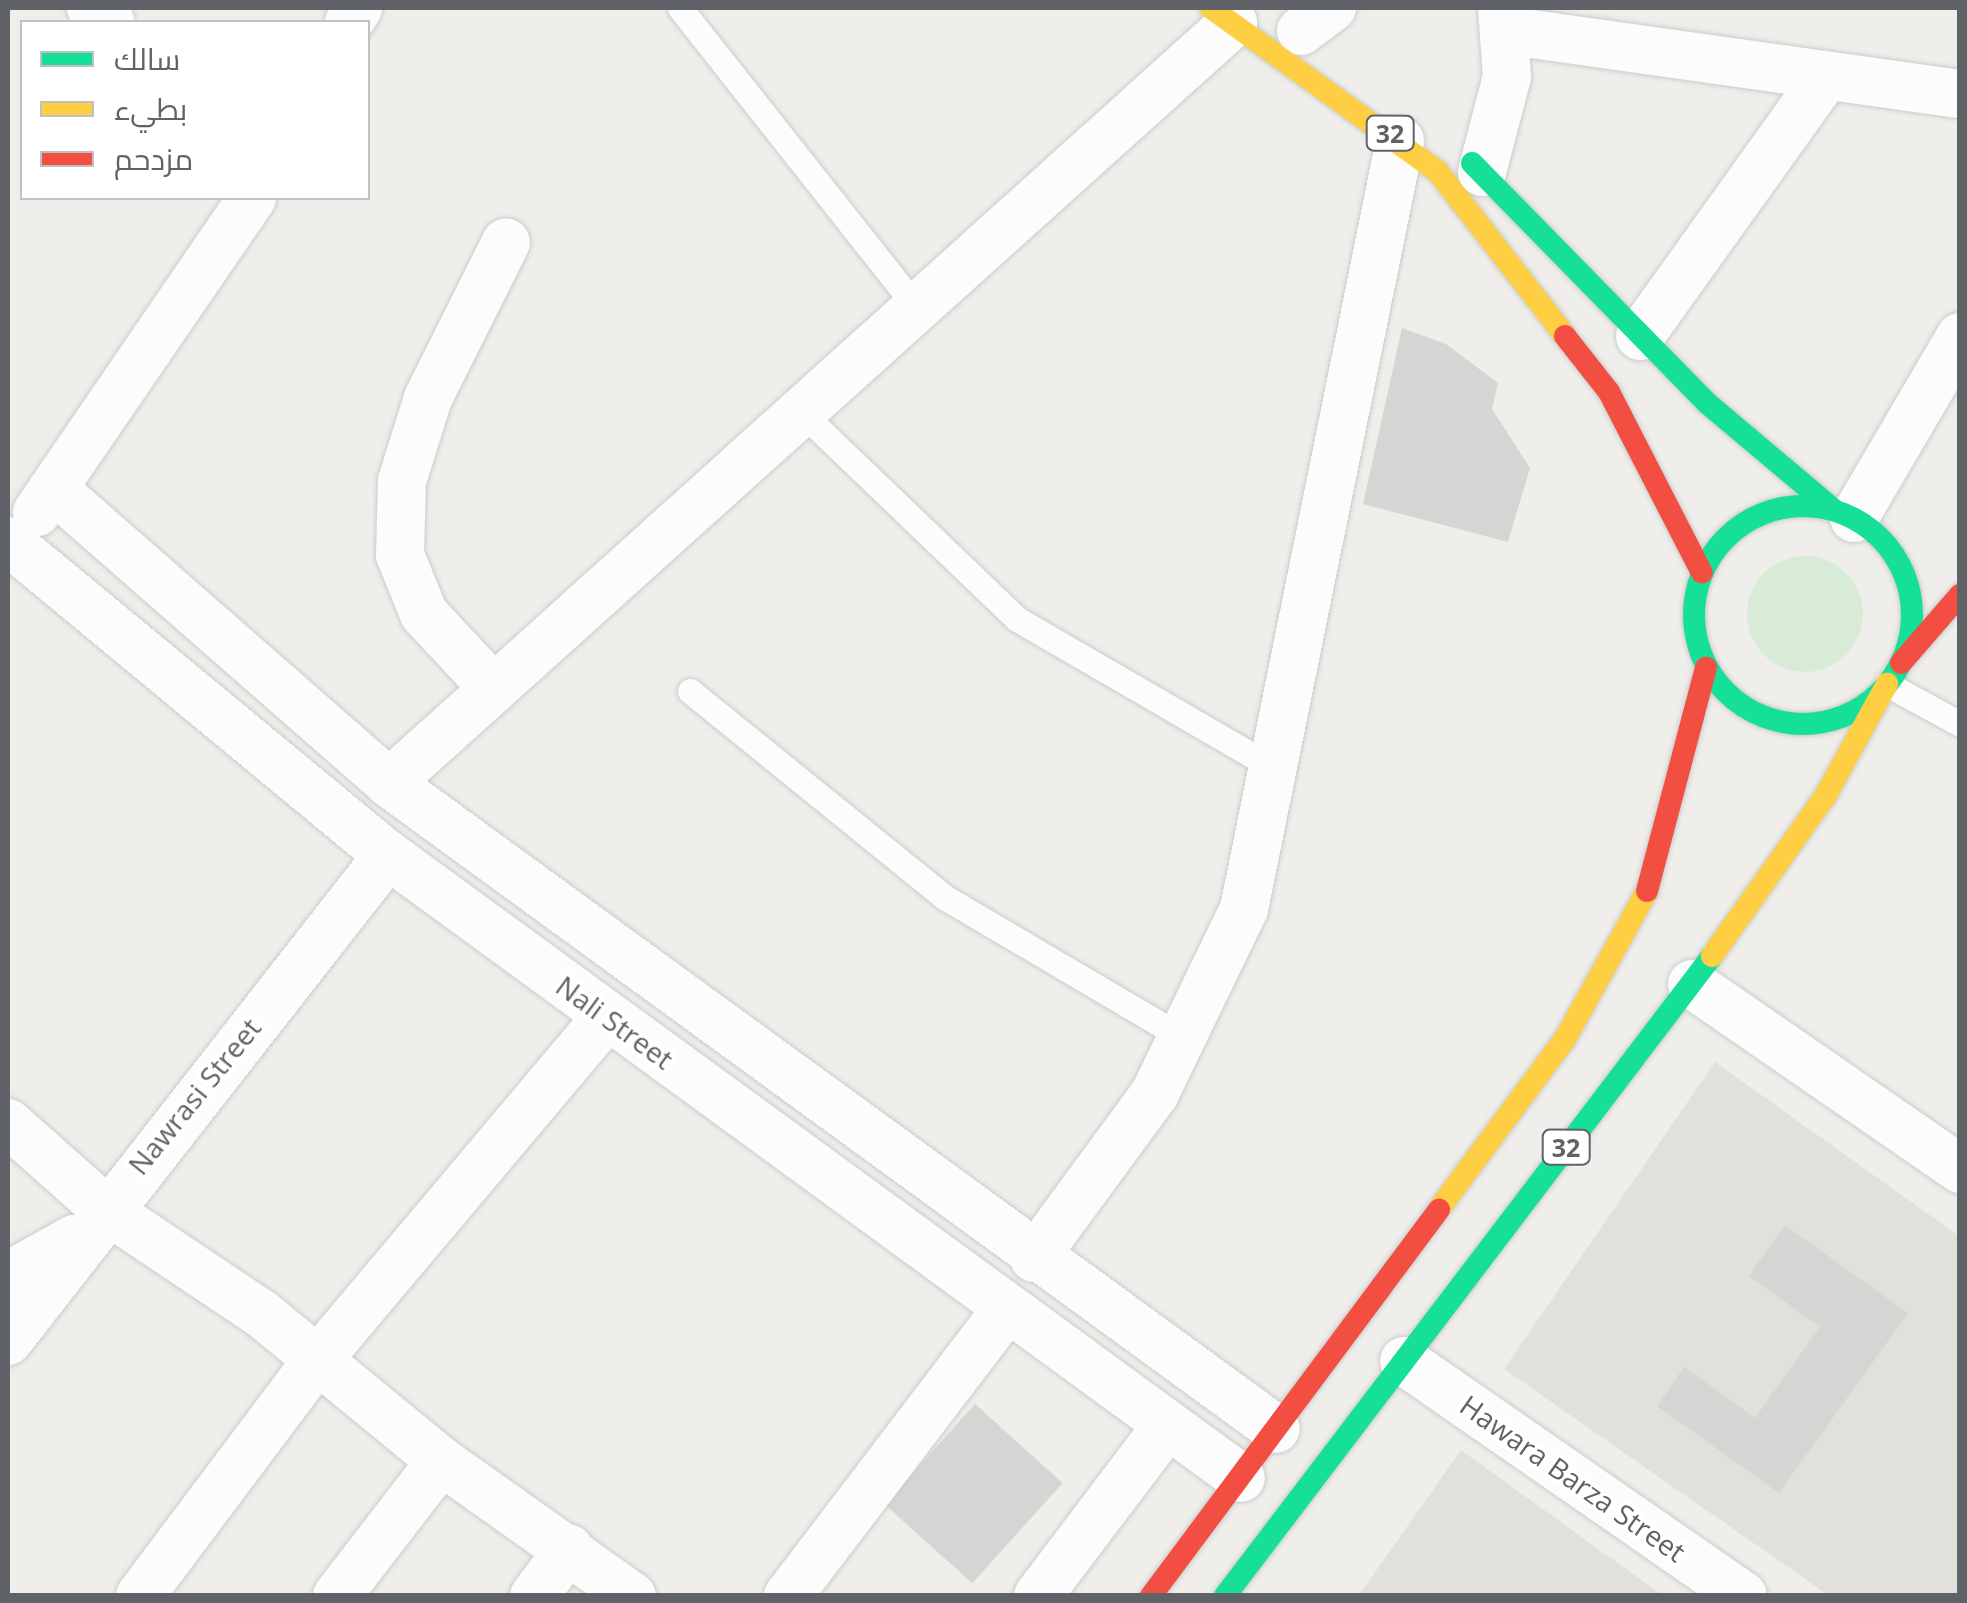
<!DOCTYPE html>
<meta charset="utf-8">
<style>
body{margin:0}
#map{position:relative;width:1967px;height:1603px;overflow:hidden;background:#efeeea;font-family:"Open Sans",Cairo,sans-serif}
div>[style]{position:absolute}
.education>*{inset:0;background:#e2e0da}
.green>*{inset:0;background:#d8ebd6}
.round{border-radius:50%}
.building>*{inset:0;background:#d6d5d3;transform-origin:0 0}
.roads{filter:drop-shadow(0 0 2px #cbcccc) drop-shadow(0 0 2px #cbcccc)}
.lane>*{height:25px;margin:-12.5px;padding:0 12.5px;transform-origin:12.5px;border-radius:12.5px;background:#fdfcfc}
.street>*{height:48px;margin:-24px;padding:0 24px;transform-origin:24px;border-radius:24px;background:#fdfcfc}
.fast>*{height:22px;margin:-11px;padding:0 11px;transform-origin:11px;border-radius:11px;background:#16e098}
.fast>.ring{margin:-11px;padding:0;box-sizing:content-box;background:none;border:22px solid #16e098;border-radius:50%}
.slow>*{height:22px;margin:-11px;padding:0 11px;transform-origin:11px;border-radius:11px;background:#ffcf43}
.jam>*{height:22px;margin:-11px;padding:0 11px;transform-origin:11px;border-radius:11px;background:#f24e42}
span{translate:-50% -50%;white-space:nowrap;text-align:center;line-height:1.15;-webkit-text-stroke:8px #fff;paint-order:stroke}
.shield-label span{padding:2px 8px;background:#fff;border:2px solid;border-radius:8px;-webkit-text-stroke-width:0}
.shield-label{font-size:25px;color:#5f6368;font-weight:700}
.street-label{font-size:28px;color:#5f6368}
.frame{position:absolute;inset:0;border:10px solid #5f6368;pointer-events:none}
.legend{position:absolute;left:20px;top:20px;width:350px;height:180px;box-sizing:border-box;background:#fff;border:2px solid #bfc1c3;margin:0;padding:12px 18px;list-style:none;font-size:30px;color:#5f6368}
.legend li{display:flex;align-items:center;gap:20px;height:50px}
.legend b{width:50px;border:2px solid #bfc1c3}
</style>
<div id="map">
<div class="education">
<i style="clip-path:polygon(1715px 1062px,1959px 1236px,1959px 1595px,1828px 1595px,1504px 1369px)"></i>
<i style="clip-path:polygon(1461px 1450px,1662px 1595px,1359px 1595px)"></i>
</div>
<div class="green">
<i class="round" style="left:1747px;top:556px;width:116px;height:116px"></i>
</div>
<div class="building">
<i style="clip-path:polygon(1402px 328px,1446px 344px,1498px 383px,1492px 409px,1530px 468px,1508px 542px,1363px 504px)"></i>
<i style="clip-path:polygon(1785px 1225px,1908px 1313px,1779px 1493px,1657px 1406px,1684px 1367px,1755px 1418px,1820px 1327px,1749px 1276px)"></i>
<i style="left:975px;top:1404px;width:118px;height:135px;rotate:42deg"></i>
</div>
<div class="roads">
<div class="lane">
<i style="left:680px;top:8px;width:382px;rotate:51.7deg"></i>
<i style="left:801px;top:412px;width:299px;rotate:43.8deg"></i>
<i style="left:1017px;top:619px;width:301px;rotate:30.1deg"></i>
<i style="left:1887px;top:684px;width:83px;rotate:28.7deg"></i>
<i style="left:690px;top:691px;width:329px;rotate:39deg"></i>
<i style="left:946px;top:898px;width:280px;rotate:30.5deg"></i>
</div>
<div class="street">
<i style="left:91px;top:8px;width:24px;rotate:36deg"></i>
<i style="left:349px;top:22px;width:17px;rotate:-57deg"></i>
<i style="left:1504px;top:30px;width:460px;rotate:8deg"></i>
<i style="left:1301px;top:31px;width:39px;rotate:-37deg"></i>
<i style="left:1482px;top:172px;width:98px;rotate:-75.3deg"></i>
<i style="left:1507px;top:77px;width:69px;rotate:-94.1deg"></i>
<i style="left:1640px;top:336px;width:317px;rotate:-54.4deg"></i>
<i style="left:57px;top:492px;width:441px;rotate:41.2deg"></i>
<i style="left:389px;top:783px;width:1097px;rotate:36.07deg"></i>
<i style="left:37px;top:512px;width:381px;rotate:-55.6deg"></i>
<i style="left:1854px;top:518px;width:210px;rotate:-59.6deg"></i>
<i style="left:8px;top:541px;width:493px;rotate:39.6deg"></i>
<i style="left:388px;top:855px;width:1056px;rotate:36.14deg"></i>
<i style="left:494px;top:689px;width:103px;rotate:-133deg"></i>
<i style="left:424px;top:614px;width:64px;rotate:-112.1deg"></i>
<i style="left:400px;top:555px;width:74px;rotate:-88.5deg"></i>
<i style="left:402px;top:481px;width:87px;rotate:-72.6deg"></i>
<i style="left:428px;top:398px;width:174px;rotate:-63.4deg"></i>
<i style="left:389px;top:783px;width:1136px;rotate:-42deg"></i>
<i style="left:1692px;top:984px;width:326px;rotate:34.6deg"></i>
<i style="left:8px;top:1123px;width:130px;rotate:41.6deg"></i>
<i style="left:105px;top:1209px;width:189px;rotate:33.8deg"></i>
<i style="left:262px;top:1314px;width:232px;rotate:39.4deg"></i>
<i style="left:441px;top:1461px;width:234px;rotate:35.3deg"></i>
<i style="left:1034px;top:1258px;width:205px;rotate:-53.7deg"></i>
<i style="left:1155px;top:1093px;width:204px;rotate:-64.2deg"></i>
<i style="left:1244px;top:909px;width:784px;rotate:-78.52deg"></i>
<i style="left:8px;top:1276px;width:76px;rotate:-29.3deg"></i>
<i style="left:8px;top:1341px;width:617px;rotate:-51.98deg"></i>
<i style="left:1404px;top:1361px;width:412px;rotate:34.7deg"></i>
<i style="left:140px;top:1596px;width:293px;rotate:-53.1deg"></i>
<i style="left:316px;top:1362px;width:452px;rotate:-49.9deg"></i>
<i style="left:337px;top:1596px;width:170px;rotate:-52.4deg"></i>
<i style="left:534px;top:1596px;width:59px;rotate:-53.3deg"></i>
<i style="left:788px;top:1596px;width:361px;rotate:-52.7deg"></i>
<i style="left:1038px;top:1596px;width:212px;rotate:-52.9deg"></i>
</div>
<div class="fast">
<i style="left:1472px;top:163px;width:336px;rotate:45.6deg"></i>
<i style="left:1707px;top:403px;width:166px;rotate:40.1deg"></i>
<i class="ring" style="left:1694px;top:506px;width:196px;height:196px"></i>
<i style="left:1225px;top:1596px;width:804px;rotate:-52.73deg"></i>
</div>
<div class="slow">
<i style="left:1211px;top:8px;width:280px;rotate:35.8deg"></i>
<i style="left:1438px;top:172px;width:207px;rotate:52.2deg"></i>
<i style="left:1712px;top:956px;width:197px;rotate:-54.7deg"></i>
<i style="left:1826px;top:795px;width:127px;rotate:-61.2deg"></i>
<i style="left:1439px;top:1209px;width:212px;rotate:-53.5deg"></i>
<i style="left:1565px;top:1039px;width:169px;rotate:-61deg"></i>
</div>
<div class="jam">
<i style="left:1565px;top:336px;width:71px;rotate:51.8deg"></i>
<i style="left:1609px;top:392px;width:203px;rotate:62.8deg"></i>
<i style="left:1901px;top:663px;width:90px;rotate:-49.1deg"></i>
<i style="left:1647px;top:891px;width:231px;rotate:-75.2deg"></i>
<i style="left:1151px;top:1596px;width:482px;rotate:-53.3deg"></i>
</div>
</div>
<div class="shield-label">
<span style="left:1390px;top:133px">32</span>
<span style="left:1566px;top:1147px">32</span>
</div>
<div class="street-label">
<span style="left:615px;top:1022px;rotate:36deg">Nali Street</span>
<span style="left:194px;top:1096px;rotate:-51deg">Nawrasi Street</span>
<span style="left:1573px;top:1478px;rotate:35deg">Hawara Barza Street</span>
</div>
<div class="frame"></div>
<ul class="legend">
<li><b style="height:12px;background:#16e098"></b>سالك</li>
<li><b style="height:12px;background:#ffcf43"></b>بطيء</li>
<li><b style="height:12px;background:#f24e42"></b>مزدحم</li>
</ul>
</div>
